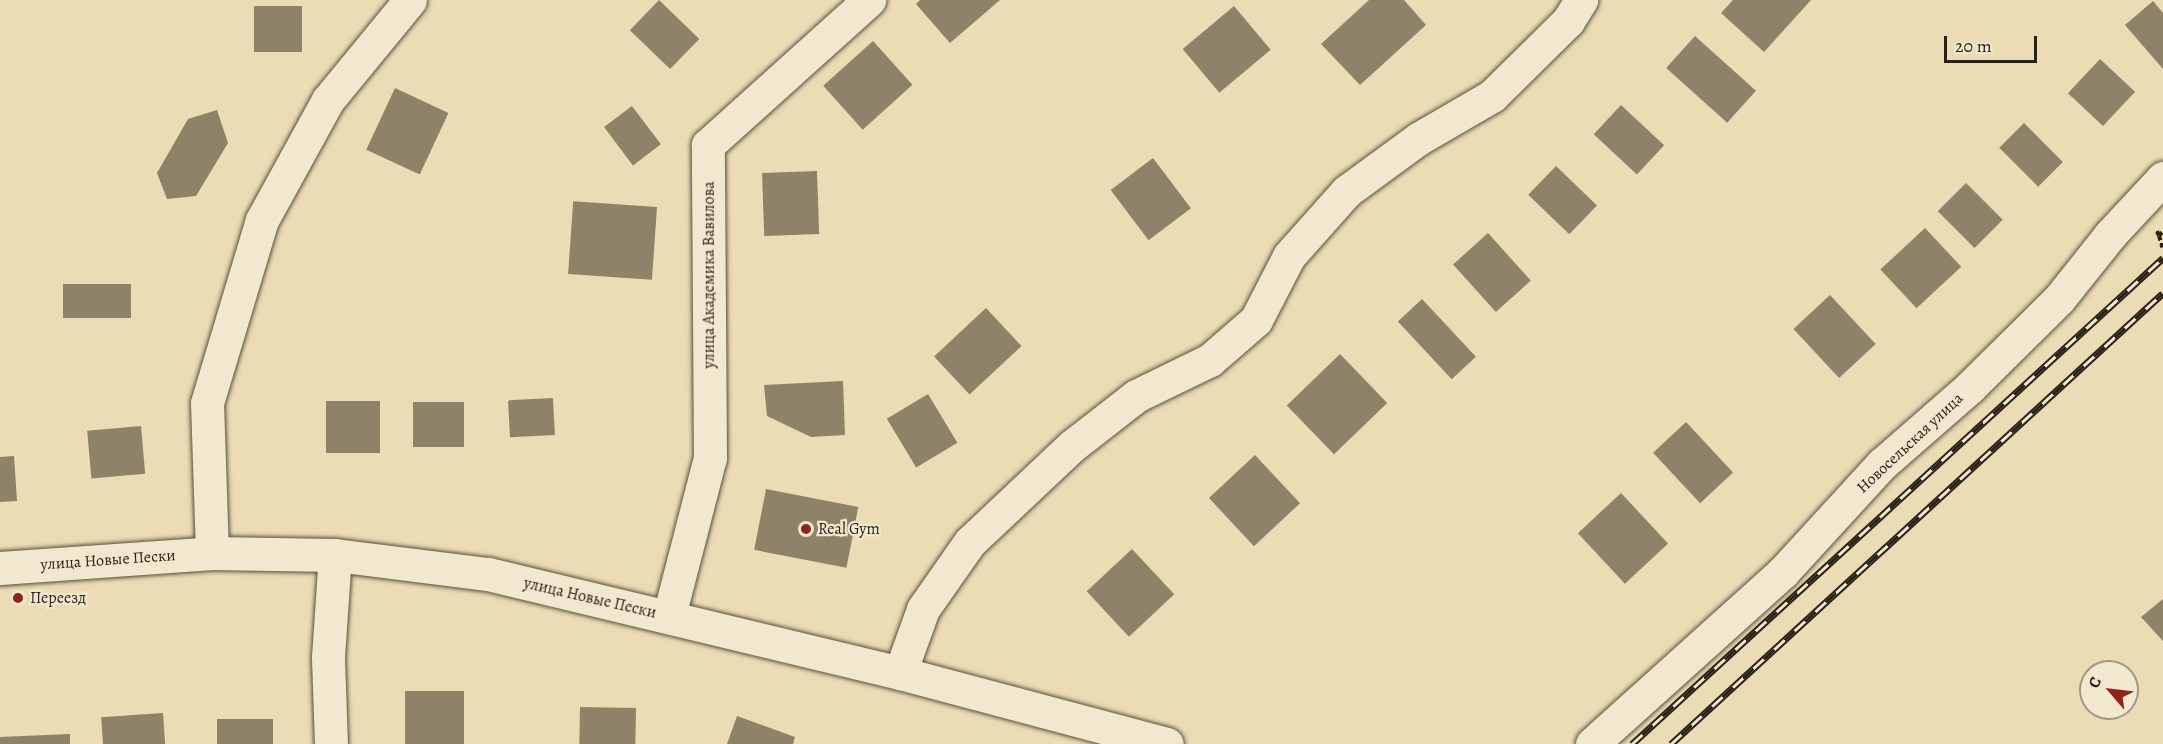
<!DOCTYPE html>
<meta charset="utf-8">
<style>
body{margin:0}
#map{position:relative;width:2163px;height:744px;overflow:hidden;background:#ebdcb5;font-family:Alegreya,serif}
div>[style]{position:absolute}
.building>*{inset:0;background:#8e8269;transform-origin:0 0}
.path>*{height:4px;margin-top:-2px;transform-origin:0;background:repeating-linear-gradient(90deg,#2a2116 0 4.5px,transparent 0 7.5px)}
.roads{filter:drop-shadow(0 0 2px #5a503e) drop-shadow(0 0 2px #5a503e)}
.street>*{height:33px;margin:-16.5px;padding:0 16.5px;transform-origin:16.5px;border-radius:16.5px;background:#f2e8cf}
.secondary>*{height:33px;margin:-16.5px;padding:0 16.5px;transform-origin:16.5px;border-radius:16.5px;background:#f2e8cf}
.rail>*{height:7px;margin-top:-3.5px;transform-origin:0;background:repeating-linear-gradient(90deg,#f2e8cf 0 14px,#2a2116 0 28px);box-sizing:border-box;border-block:2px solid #2a2116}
.dots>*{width:16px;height:16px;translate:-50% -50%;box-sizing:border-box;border:3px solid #f2e8cf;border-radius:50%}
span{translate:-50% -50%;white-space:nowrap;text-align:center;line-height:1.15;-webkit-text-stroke:4.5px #f2e8cf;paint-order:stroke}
.street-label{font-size:16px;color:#2a2116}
.poi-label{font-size:16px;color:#2a2116}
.left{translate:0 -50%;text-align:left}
.north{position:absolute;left:2079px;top:660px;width:60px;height:60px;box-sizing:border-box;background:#f2e8cf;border:2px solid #a29885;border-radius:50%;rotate:298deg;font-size:16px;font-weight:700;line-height:24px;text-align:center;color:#2a2116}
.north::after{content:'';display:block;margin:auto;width:21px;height:27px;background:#8f2418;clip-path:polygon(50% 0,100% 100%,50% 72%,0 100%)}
.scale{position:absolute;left:1944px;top:36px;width:93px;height:27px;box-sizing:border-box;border:3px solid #2a2116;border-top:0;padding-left:8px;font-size:18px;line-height:21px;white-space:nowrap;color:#2a2116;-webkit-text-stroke:4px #f2e8cf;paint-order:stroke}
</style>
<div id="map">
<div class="building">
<i style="left:659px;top:0;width:56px;height:42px;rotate:44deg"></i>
<i style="clip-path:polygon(920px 0,1000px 0,950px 43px,916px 4px)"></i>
<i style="clip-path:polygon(1369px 0,1404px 0,1426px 25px,1360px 85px,1321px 44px)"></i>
<i style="clip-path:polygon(1733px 0,1811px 0,1764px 52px,1721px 13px)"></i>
<i style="clip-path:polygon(2153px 1px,2163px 13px,2163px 69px,2125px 25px)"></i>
<i style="left:254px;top:6px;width:48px;height:46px"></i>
<i style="left:1234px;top:6px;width:57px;height:67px;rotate:50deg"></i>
<i style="left:1695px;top:36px;width:82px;height:43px;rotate:42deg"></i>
<i style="left:873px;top:41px;width:59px;height:67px;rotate:48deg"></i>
<i style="left:2100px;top:59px;width:48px;height:47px;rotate:43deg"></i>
<i style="left:395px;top:88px;width:59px;height:68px;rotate:25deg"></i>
<i style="left:1621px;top:105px;width:59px;height:40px;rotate:43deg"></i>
<i style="left:632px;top:106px;width:48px;height:35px;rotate:53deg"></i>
<i style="clip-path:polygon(217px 110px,228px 143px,196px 196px,167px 199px,157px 173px,188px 119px)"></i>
<i style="left:2024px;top:123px;width:55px;height:35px;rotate:45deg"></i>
<i style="left:1153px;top:158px;width:63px;height:53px;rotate:53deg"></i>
<i style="left:1556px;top:166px;width:57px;height:40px;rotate:44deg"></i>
<i style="left:817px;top:171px;width:63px;height:55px;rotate:88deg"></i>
<i style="left:1966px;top:183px;width:52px;height:40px;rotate:45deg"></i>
<i style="left:657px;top:207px;width:73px;height:84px;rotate:94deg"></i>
<i style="left:1925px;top:228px;width:53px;height:61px;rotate:47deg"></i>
<i style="left:1488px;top:233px;width:64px;height:47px;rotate:48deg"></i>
<i style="left:63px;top:284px;width:68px;height:34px"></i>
<i style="left:1830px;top:295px;width:67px;height:50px;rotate:47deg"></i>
<i style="left:1422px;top:299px;width:79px;height:33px;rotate:47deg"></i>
<i style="left:986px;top:308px;width:52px;height:71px;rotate:47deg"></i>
<i style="left:1340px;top:354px;width:68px;height:74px;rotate:46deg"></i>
<i style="clip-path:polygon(843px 381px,845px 435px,811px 437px,767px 416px,764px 385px)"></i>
<i style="left:928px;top:394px;width:57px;height:48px;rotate:59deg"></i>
<i style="left:553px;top:398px;width:37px;height:45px;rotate:87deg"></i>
<i style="left:326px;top:401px;width:54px;height:52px"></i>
<i style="left:464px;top:402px;width:45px;height:51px;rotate:90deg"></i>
<i style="left:1686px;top:422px;width:69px;height:45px;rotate:47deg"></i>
<i style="left:141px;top:426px;width:48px;height:54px;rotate:85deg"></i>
<i style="left:1255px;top:455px;width:66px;height:63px;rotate:47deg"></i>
<i style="clip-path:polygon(14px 456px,17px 501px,0 502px,0 457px)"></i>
<i style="left:766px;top:489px;width:94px;height:62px;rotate:11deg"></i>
<i style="left:1621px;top:493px;width:69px;height:59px;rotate:47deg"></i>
<i style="left:1132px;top:549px;width:62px;height:62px;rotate:47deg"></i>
<i style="clip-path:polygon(2163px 599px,2163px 641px,2141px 617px)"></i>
<i style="left:464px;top:691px;width:53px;height:59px;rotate:90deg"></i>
<i style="left:580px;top:707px;width:56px;height:37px;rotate:1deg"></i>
<i style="left:163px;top:713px;width:31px;height:62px;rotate:86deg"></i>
<i style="clip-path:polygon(737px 716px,795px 737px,793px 744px,727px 744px)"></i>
<i style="left:217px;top:719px;width:56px;height:25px"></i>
<i style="clip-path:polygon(70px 734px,70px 744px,0 744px,0 737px)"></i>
</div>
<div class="path">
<i style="left:2157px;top:231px;width:5px;rotate:68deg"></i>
<i style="left:2159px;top:236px;width:6px;rotate:-51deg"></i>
<i style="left:2159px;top:236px;width:14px;rotate:73deg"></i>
</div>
<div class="roads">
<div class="street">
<i style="left:212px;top:553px;width:150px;rotate:-91.9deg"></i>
<i style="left:207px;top:403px;width:191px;rotate:-73.3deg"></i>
<i style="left:262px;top:220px;width:137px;rotate:-61.2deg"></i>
<i style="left:328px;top:100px;width:129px;rotate:-50.6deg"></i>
<i style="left:669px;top:616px;width:163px;rotate:-75.5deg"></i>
<i style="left:710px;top:458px;width:313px;rotate:-90.4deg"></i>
<i style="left:708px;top:145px;width:217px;rotate:-42deg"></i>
<i style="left:900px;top:673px;width:68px;rotate:-70.2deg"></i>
<i style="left:923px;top:609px;width:82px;rotate:-55deg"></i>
<i style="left:970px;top:542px;width:140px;rotate:-43.3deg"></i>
<i style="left:1072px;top:446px;width:81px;rotate:-38deg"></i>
<i style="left:1136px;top:396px;width:82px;rotate:-25.9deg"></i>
<i style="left:1210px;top:360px;width:61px;rotate:-41deg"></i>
<i style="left:1256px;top:320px;width:72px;rotate:-62.7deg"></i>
<i style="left:1289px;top:256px;width:87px;rotate:-48.3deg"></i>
<i style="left:1347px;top:191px;width:88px;rotate:-36.2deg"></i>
<i style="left:1418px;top:139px;width:86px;rotate:-30.2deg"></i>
<i style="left:1492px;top:96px;width:107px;rotate:-44.6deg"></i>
<i style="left:1568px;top:21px;width:25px;rotate:-58deg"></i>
<i style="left:331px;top:744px;width:87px;rotate:-92deg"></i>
<i style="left:328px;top:657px;width:102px;rotate:-86.1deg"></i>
<i style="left:1592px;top:744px;width:257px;rotate:-42deg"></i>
<i style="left:1783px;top:572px;width:147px;rotate:-47.5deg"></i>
<i style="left:1882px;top:464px;width:116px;rotate:-41.1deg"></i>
<i style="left:1969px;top:388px;width:127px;rotate:-44.7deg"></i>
<i style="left:2059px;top:299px;width:82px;rotate:-51.4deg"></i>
<i style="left:2110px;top:235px;width:78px;rotate:-47.1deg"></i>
</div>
<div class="secondary">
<i style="left:0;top:568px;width:213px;rotate:-4deg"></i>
<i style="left:212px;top:553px;width:123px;rotate:0.9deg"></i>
<i style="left:335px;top:555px;width:154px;rotate:7.1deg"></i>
<i style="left:488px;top:574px;width:424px;rotate:13.5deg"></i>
<i style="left:900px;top:673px;width:276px;rotate:14.9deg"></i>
</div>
</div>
<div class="rail">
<i style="left:1632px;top:744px;width:720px;rotate:-42.47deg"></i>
<i style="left:1671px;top:744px;width:667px;rotate:-42.51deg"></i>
</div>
<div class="dots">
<i style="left:806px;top:529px;background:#8f2418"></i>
<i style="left:18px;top:598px;background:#8f2418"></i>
</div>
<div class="street-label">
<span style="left:709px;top:275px;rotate:-90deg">улица Академика Вавилова</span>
<span style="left:1910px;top:443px;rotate:-43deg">Новосельская улица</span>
<span style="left:108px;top:560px;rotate:-4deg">улица Новые Пески</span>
<span style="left:590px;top:598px;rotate:13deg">улица Новые Пески</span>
</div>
<div class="poi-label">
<span class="left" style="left:818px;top:529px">Real Gym</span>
<span class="left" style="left:30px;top:598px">Переезд</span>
</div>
<div class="north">С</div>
<div class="scale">20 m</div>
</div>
